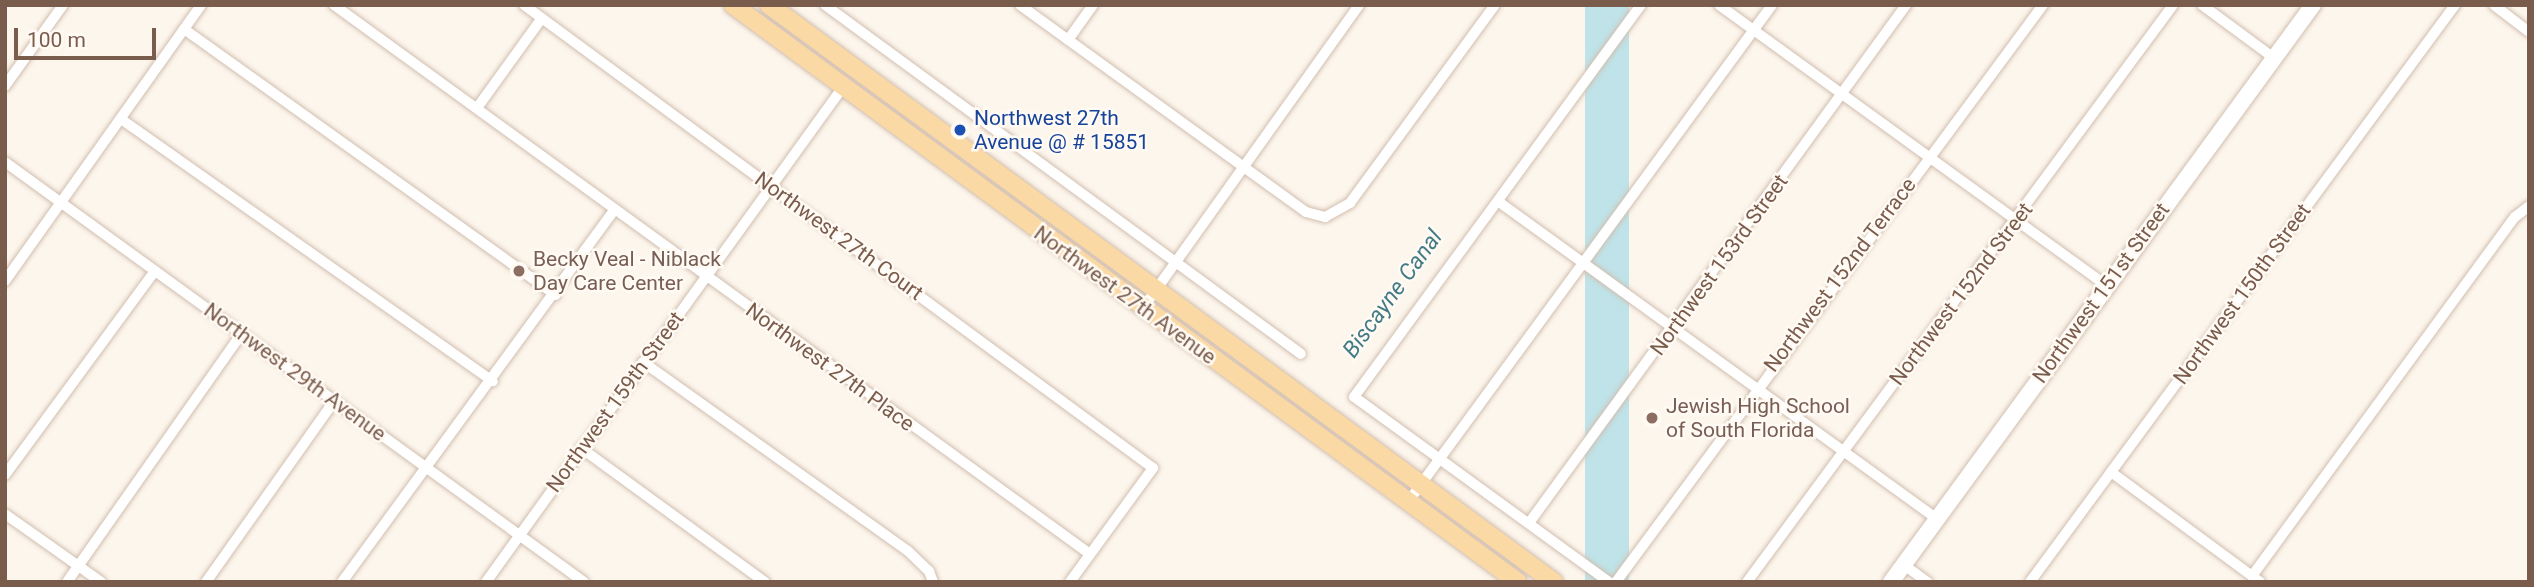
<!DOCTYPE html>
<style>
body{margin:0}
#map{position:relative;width:2534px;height:587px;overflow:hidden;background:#fdf6ec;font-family:Roboto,sans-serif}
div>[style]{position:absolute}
.water>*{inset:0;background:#bfe3e8;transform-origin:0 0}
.roads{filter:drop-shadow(0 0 2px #d1beb0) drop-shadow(0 0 2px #d1beb0)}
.street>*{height:10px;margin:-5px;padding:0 5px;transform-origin:5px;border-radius:5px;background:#fff}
.secondary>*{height:16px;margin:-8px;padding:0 8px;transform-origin:8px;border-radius:8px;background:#fff}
.primary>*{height:18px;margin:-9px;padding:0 9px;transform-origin:9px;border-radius:9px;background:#fbd9a5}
.dots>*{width:19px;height:19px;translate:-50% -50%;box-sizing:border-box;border:4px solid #fffaf3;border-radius:50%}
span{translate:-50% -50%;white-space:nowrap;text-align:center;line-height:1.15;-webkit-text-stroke:5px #fffaf3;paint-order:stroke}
.transit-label{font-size:21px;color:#164399}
.left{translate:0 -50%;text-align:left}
.street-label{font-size:21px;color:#7a5c4d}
.education-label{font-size:21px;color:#785e54}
.water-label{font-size:23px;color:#437c86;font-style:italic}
.frame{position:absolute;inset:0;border:7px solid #7a5c4d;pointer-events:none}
.scale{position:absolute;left:14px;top:28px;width:142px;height:32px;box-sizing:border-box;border:4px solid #7a5c4d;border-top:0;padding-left:9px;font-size:21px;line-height:24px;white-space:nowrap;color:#7a5c4d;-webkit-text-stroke:5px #fffaf3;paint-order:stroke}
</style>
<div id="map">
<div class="water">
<i style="left:1585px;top:5px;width:44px;height:712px"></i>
</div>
<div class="roads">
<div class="street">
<i style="left:334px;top:5px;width:934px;rotate:35.99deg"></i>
<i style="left:524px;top:5px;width:781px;rotate:36.36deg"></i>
<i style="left:1153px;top:468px;width:141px;rotate:126.1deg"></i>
<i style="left:825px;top:5px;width:590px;rotate:36.25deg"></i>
<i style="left:1020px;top:5px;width:353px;rotate:35.9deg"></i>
<i style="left:1306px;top:212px;width:20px;rotate:15deg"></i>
<i style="left:1325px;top:217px;width:29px;rotate:-29deg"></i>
<i style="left:1350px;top:203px;width:245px;rotate:-53.8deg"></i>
<i style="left:1719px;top:5px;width:478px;rotate:35.9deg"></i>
<i style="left:2202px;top:5px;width:89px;rotate:36.4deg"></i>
<i style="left:2494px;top:5px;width:44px;rotate:37.6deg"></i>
<i style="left:184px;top:29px;width:457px;rotate:35.6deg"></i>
<i style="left:1068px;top:40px;width:43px;rotate:-54.5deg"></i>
<i style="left:5px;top:86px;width:100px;rotate:-54.4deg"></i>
<i style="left:477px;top:108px;width:111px;rotate:-54.2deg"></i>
<i style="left:121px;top:119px;width:455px;rotate:35.2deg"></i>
<i style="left:5px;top:162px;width:715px;rotate:35.96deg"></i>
<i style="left:1499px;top:202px;width:541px;rotate:35.89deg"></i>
<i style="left:5px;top:281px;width:339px;rotate:-54.6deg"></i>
<i style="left:1143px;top:308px;width:372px;rotate:-54.5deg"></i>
<i style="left:643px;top:362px;width:325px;rotate:35.5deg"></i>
<i style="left:908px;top:551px;width:29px;rotate:44deg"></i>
<i style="left:929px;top:571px;width:12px;rotate:70deg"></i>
<i style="left:581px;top:448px;width:228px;rotate:36.1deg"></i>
<i style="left:2111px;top:472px;width:185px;rotate:36.4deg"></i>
<i style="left:5px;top:475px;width:253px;rotate:-53.7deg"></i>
<i style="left:1408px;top:502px;width:616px;rotate:-53.78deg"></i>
<i style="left:5px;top:514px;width:118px;rotate:35.3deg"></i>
<i style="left:1529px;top:523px;width:641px;rotate:-53.95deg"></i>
<i style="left:1904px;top:565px;width:29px;rotate:36deg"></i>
<i style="left:2252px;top:576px;width:445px;rotate:-53.8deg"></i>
<i style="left:2515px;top:217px;width:18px;rotate:-38deg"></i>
<i style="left:67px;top:582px;width:303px;rotate:-54.9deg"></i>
<i style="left:206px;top:582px;width:222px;rotate:-54.7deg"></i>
<i style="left:342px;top:582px;width:460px;rotate:-53.8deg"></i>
<i style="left:486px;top:582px;width:610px;rotate:-54.2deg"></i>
<i style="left:1609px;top:582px;width:315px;rotate:-144deg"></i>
<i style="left:1354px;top:397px;width:486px;rotate:-53.8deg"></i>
<i style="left:1616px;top:582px;width:718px;rotate:-53.5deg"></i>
<i style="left:1747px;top:582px;width:717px;rotate:-53.56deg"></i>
<i style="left:2030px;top:582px;width:717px;rotate:-53.63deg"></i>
</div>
<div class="secondary">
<i style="left:1891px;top:582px;width:715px;rotate:-53.82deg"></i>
</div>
<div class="primary">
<i style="left:733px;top:5px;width:974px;rotate:36.32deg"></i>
<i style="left:769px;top:5px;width:974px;rotate:36.32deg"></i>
</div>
</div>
<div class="dots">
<i style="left:960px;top:130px;background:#1a4fb4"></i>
<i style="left:519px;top:271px;background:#8d6e63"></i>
<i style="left:1652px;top:418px;background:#8d6e63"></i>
</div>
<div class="transit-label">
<span class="left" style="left:974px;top:130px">Northwest 27th<br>Avenue @ # 15851</span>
</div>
<div class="street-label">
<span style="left:839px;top:236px;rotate:36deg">Northwest 27th Court</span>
<span style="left:1719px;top:265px;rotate:-54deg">Northwest 153rd Street</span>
<span style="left:1840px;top:275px;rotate:-53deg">Northwest 152nd Terrace</span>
<span style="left:2101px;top:293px;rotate:-54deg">Northwest 151st Street</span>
<span style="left:1961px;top:294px;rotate:-53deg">Northwest 152nd Street</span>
<span style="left:2242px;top:294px;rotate:-54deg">Northwest 150th Street</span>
<span style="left:1125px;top:295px;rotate:36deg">Northwest 27th Avenue</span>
<span style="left:830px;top:367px;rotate:36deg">Northwest 27th Place</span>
<span style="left:295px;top:372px;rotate:36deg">Northwest 29th Avenue</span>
<span style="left:615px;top:402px;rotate:-54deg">Northwest 159th Street</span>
</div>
<div class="education-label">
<span class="left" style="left:533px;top:271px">Becky Veal - Niblack<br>Day Care Center</span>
<span class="left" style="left:1666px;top:418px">Jewish High School<br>of South Florida</span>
</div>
<div class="water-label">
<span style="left:1393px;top:294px;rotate:-54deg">Biscayne Canal</span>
</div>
<div class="frame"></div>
<div class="scale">100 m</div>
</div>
